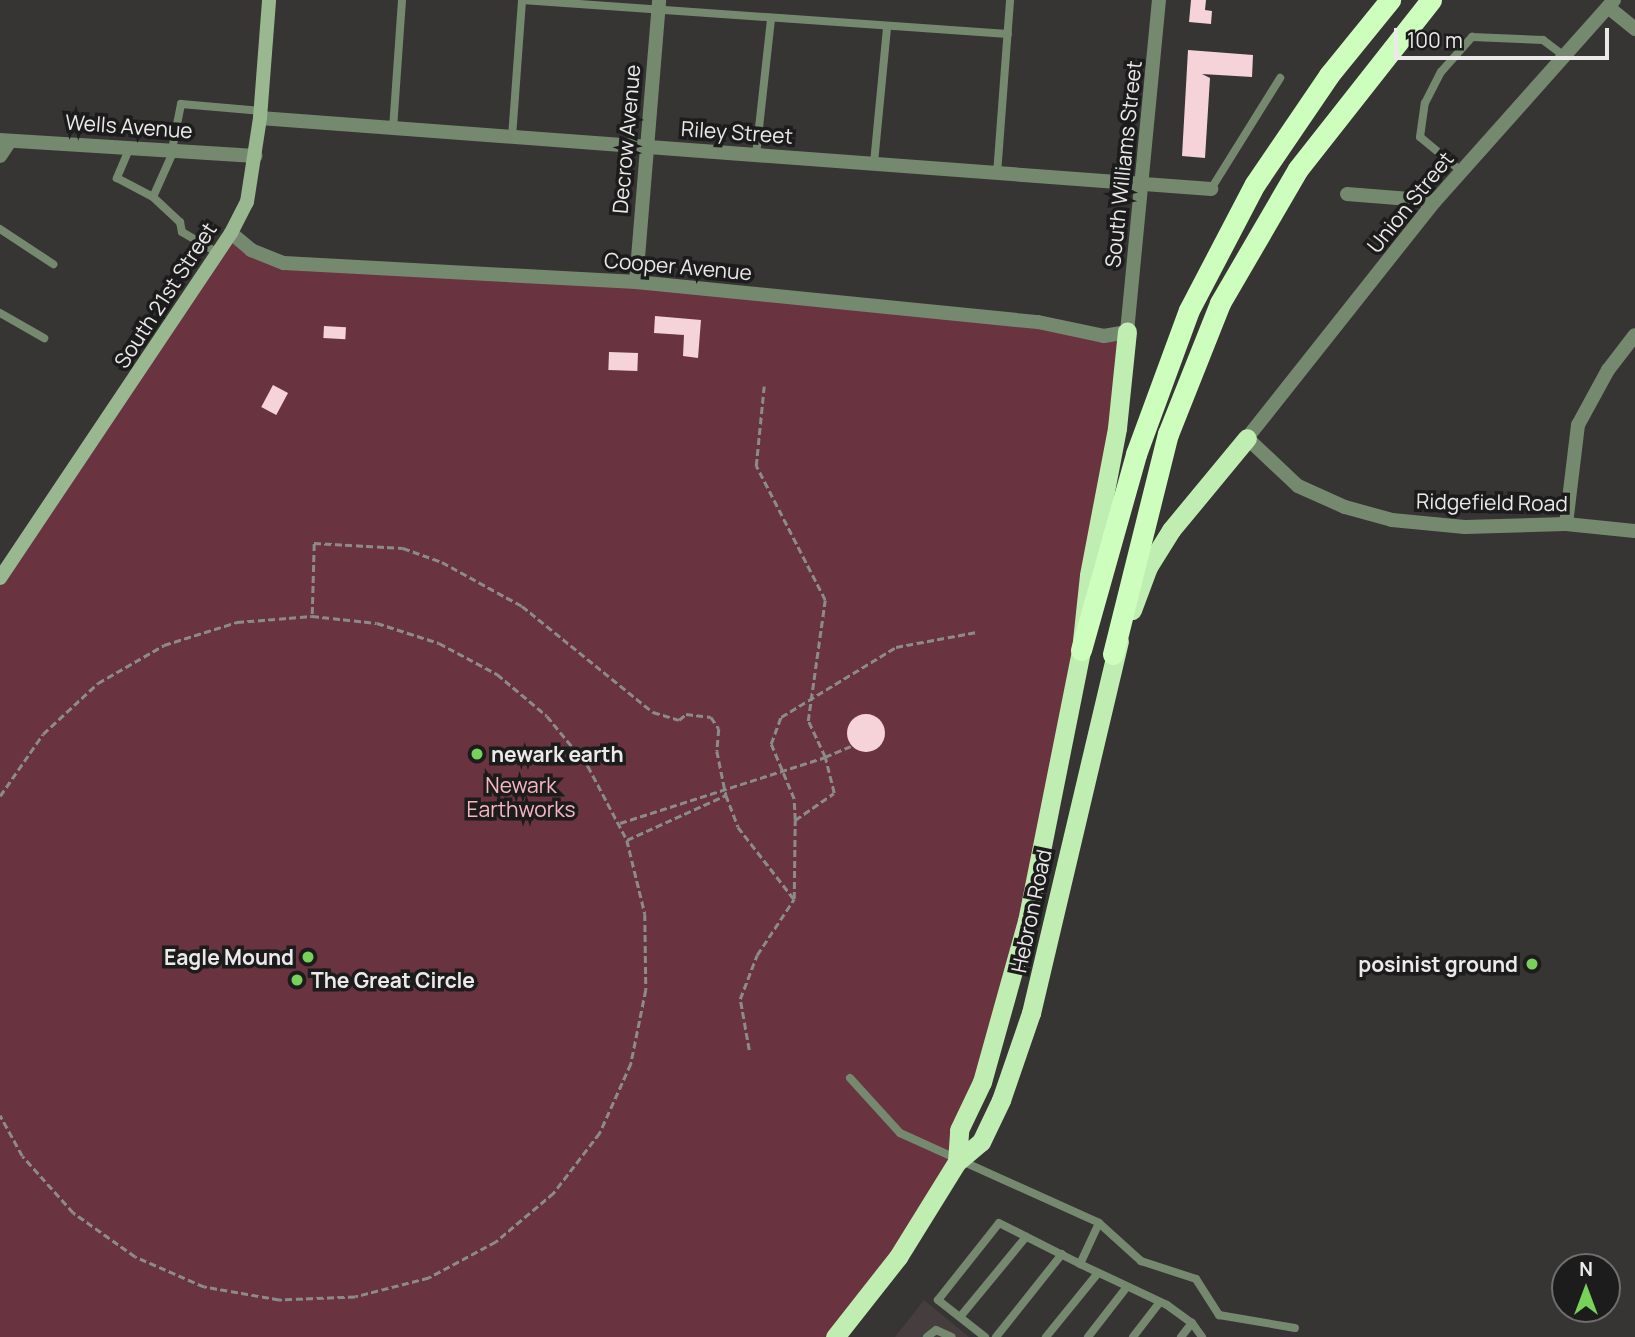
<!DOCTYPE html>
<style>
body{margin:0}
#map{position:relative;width:1635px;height:1337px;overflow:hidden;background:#373434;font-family:Manrope,sans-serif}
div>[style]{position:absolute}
.built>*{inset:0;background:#463d3e}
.green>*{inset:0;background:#69343f}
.building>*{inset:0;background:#f6d3d9;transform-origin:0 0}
.round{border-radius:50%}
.path>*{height:2.5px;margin-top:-1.25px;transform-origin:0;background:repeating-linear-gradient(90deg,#8c8a8a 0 7px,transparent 0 10.5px)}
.service>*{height:8px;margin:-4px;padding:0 4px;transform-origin:4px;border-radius:4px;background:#75896f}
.minor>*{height:14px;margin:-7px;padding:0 7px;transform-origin:7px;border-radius:7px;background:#75896f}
.tertiary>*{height:14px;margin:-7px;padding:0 7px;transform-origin:7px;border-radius:7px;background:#75896f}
.secondary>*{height:14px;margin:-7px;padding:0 7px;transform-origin:7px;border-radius:7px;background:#99b88f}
.trunk>*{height:19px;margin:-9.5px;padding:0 9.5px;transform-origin:9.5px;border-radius:9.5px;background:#c0eeb2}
.motorway>*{height:21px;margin:-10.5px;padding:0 10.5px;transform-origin:10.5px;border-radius:10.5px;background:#cdfebd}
.dots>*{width:19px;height:19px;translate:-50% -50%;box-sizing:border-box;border:4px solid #1d1c1c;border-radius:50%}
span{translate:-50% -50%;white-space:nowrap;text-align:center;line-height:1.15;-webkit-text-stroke:7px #1d1c1c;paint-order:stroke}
.street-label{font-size:21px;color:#ebe9e9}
.poi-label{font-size:21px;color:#ebe9e9;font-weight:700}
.left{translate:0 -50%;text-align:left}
.right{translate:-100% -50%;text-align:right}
.park-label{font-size:21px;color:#f9b7c2}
.north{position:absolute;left:1551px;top:1253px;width:70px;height:70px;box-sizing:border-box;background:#1d1c1c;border:2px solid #6f6e6e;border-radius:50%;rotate:0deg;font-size:19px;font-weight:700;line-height:28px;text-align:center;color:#ebe9e9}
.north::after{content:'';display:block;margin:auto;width:24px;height:32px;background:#78d158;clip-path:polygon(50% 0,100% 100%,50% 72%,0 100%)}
.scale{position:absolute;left:1394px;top:28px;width:215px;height:32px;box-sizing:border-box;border:4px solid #ebe9e9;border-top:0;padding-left:9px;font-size:21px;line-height:24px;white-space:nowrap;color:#ebe9e9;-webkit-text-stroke:5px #1d1c1c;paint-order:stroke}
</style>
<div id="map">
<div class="built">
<i style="clip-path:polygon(924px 1300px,969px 1337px,895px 1337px)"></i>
</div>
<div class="green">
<i style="clip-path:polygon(231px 233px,284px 263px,636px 282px,1127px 332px,1016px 972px,957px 1162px,835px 1337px,0 1337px,0 579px)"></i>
</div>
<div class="building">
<i style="clip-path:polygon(1191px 0,1206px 0,1205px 10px,1212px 11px,1211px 24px,1189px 22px)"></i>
<i style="clip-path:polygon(1188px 50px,1253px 55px,1252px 77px,1202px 74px,1210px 78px,1205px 158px,1182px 156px)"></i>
<i style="clip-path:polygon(655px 316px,701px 320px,698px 358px,683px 356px,684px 335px,654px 333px)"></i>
<i style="left:324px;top:326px;width:22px;height:12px;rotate:3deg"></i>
<i style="left:609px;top:352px;width:29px;height:18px;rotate:2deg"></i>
<i style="left:273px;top:385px;width:17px;height:25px;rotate:28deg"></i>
<i class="round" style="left:847px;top:714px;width:38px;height:38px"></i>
</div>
<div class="path">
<i style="left:312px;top:614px;width:71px;rotate:-88.4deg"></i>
<i style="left:314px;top:543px;width:89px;rotate:3.2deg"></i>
<i style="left:403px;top:548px;width:41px;rotate:19.7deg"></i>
<i style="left:442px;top:562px;width:91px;rotate:28.8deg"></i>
<i style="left:522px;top:606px;width:169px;rotate:39deg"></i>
<i style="left:653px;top:712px;width:27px;rotate:17deg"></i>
<i style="left:679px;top:720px;width:9px;rotate:-41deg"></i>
<i style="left:686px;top:714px;width:25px;rotate:7deg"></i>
<i style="left:711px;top:717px;width:14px;rotate:56deg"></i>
<i style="left:719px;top:729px;width:22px;rotate:95deg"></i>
<i style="left:717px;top:751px;width:45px;rotate:78.4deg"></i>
<i style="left:0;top:796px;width:75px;rotate:-55.3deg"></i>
<i style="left:43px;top:734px;width:75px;rotate:-42.8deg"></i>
<i style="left:98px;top:683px;width:76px;rotate:-29.9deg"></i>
<i style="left:164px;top:645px;width:77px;rotate:-17.5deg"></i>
<i style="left:237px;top:622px;width:75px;rotate:-4.6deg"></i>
<i style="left:312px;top:616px;width:65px;rotate:6.1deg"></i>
<i style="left:377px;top:623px;width:65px;rotate:17.9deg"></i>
<i style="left:439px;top:643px;width:66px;rotate:28.1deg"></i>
<i style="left:497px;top:674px;width:65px;rotate:40deg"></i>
<i style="left:547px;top:716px;width:65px;rotate:50.6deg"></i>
<i style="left:588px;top:766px;width:84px;rotate:62.2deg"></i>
<i style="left:627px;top:840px;width:76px;rotate:76.3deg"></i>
<i style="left:645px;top:914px;width:76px;rotate:89.2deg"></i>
<i style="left:646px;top:990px;width:76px;rotate:101.5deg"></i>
<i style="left:631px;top:1064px;width:76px;rotate:114.2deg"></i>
<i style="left:600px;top:1133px;width:76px;rotate:127.5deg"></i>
<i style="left:554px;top:1193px;width:76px;rotate:139.8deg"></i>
<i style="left:496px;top:1242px;width:76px;rotate:151.8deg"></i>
<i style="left:429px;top:1278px;width:76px;rotate:165.6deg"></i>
<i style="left:355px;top:1297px;width:76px;rotate:177.7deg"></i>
<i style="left:279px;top:1300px;width:76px;rotate:-170.2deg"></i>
<i style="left:204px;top:1287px;width:75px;rotate:-156.5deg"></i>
<i style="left:135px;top:1257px;width:76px;rotate:-144.6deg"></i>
<i style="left:73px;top:1213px;width:76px;rotate:-131.8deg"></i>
<i style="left:22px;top:1156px;width:46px;rotate:-118.8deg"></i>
<i style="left:795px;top:820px;width:21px;rotate:-93deg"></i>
<i style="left:794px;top:799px;width:60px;rotate:-112.7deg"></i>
<i style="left:771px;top:744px;width:29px;rotate:-70deg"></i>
<i style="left:781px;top:717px;width:135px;rotate:-31.3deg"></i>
<i style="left:896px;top:647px;width:82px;rotate:-10.5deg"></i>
<i style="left:620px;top:823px;width:215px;rotate:-17.8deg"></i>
<i style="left:825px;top:757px;width:40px;rotate:-115deg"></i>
<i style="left:808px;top:721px;width:122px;rotate:-82deg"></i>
<i style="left:825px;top:600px;width:151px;rotate:-117.2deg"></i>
<i style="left:756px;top:466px;width:80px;rotate:-84.3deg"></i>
<i style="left:627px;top:840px;width:109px;rotate:-24.4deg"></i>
<i style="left:726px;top:795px;width:34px;rotate:69deg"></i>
<i style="left:738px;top:827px;width:91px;rotate:52.1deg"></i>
<i style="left:749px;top:1050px;width:52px;rotate:-100deg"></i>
<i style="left:740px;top:999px;width:47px;rotate:-68.9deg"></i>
<i style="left:757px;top:955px;width:67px;rotate:-56.5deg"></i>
<i style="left:794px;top:899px;width:79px;rotate:-89.3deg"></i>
<i style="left:795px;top:820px;width:47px;rotate:-34.7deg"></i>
<i style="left:834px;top:793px;width:37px;rotate:-104deg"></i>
<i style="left:825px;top:757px;width:28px;rotate:-23deg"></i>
</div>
<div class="service">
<i style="left:522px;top:0;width:487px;rotate:4deg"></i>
<i style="left:393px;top:129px;width:129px;rotate:-86deg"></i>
<i style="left:512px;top:137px;width:137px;rotate:-85.8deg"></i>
<i style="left:130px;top:147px;width:34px;rotate:113deg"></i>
<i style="left:117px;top:178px;width:41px;rotate:27.8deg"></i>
<i style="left:172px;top:150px;width:47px;rotate:-78.9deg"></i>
<i style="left:181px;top:104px;width:80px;rotate:5deg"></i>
<i style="left:174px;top:150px;width:51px;rotate:114.1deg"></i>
<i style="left:153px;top:197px;width:37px;rotate:43deg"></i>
<i style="left:180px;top:222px;width:10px;rotate:79deg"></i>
<i style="left:182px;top:232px;width:42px;rotate:30.3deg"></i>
<i style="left:756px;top:155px;width:136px;rotate:-83.7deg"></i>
<i style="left:874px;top:163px;width:137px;rotate:-84.5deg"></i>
<i style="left:1461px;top:171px;width:53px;rotate:-140.3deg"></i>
<i style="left:1420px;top:137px;width:34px;rotate:-82deg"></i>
<i style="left:1425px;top:103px;width:35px;rotate:-63deg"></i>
<i style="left:1441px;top:72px;width:47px;rotate:-48.5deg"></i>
<i style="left:1472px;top:37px;width:71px;rotate:2.4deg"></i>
<i style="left:1543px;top:40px;width:26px;rotate:37deg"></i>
<i style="left:997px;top:174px;width:174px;rotate:-85.7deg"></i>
<i style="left:1211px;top:189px;width:131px;rotate:-58.1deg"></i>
<i style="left:0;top:229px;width:64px;rotate:33.4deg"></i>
<i style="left:0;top:313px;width:51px;rotate:29.6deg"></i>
<i style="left:850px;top:1078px;width:74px;rotate:47.7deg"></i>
<i style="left:900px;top:1133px;width:218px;rotate:24.3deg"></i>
<i style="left:1099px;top:1223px;width:57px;rotate:42.1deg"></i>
<i style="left:1141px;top:1261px;width:58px;rotate:18.1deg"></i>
<i style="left:1196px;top:1279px;width:43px;rotate:57.4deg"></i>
<i style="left:1219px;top:1315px;width:77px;rotate:9.7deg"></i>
<i style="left:1080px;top:1264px;width:96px;rotate:25.2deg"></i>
<i style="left:1167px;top:1305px;width:31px;rotate:36deg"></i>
<i style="left:1192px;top:1323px;width:17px;rotate:54deg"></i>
<i style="left:960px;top:1317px;width:104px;rotate:-50.5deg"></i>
<i style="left:927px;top:1337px;width:11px;rotate:-38deg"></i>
<i style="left:936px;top:1330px;width:17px;rotate:24deg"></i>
<i style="left:985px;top:1337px;width:60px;rotate:-141.8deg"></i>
<i style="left:938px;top:1300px;width:98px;rotate:-51.6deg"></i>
<i style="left:999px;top:1223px;width:91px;rotate:26.8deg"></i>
<i style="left:1080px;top:1264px;width:45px;rotate:-65.1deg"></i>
<i style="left:996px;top:1337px;width:106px;rotate:-51.5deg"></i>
<i style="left:1046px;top:1337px;width:82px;rotate:-50.9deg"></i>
<i style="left:1088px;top:1337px;width:62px;rotate:-52.2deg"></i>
<i style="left:1133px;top:1337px;width:44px;rotate:-52.4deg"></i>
<i style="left:1181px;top:1337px;width:18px;rotate:-52deg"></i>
</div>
<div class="minor">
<i style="left:1608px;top:7px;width:35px;rotate:39deg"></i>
<i style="left:260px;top:118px;width:954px;rotate:4.27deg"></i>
<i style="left:0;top:140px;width:256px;rotate:3.6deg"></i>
<i style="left:0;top:156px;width:18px;rotate:-56deg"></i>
<i style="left:1347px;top:194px;width:88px;rotate:4.5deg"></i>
<i style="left:231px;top:233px;width:26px;rotate:40deg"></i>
<i style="left:251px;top:250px;width:35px;rotate:22deg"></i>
<i style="left:284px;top:263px;width:353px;rotate:3.1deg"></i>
<i style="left:636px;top:282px;width:404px;rotate:5.7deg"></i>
<i style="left:1038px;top:322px;width:67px;rotate:12deg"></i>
<i style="left:1104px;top:336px;width:23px;rotate:-10deg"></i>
<i style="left:636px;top:282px;width:283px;rotate:-85.3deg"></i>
<i style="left:1247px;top:438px;width:70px;rotate:43.3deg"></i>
<i style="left:1298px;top:486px;width:51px;rotate:24.1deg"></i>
<i style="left:1345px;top:507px;width:49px;rotate:15.5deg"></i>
<i style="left:1392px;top:520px;width:73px;rotate:5.5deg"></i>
<i style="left:1465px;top:527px;width:101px;rotate:-1.7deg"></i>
<i style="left:1566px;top:524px;width:69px;rotate:5.8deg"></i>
<i style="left:1566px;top:524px;width:100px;rotate:-83.1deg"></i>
<i style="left:1578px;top:425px;width:63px;rotate:-61.4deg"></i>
<i style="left:1608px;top:370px;width:44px;rotate:-52.4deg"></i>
</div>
<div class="tertiary">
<i style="left:1127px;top:332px;width:334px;rotate:-84.5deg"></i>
<i style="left:1247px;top:438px;width:303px;rotate:-51.6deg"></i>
<i style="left:1435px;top:201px;width:269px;rotate:-48.3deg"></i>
</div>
<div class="secondary">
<i style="left:0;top:578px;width:415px;rotate:-56.2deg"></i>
<i style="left:231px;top:233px;width:35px;rotate:-63deg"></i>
<i style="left:247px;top:202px;width:85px;rotate:-81.2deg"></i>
<i style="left:260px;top:118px;width:118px;rotate:-85.6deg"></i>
</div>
<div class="trunk">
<i style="left:1132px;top:610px;width:46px;rotate:-69.6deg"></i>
<i style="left:1148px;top:567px;width:44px;rotate:-58.1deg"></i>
<i style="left:1171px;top:530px;width:119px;rotate:-50.4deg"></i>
<i style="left:957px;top:1162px;width:32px;rotate:-86deg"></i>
<i style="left:959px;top:1130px;width:53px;rotate:-64.4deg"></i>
<i style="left:982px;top:1082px;width:167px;rotate:-74.4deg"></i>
<i style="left:1027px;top:921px;width:276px;rotate:-78.7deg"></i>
<i style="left:1081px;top:650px;width:75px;rotate:-83.9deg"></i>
<i style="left:1089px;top:575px;width:150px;rotate:-79.2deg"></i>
<i style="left:1117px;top:428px;width:97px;rotate:-84.1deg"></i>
<i style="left:835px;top:1337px;width:102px;rotate:-51.8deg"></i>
<i style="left:898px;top:1257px;width:112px;rotate:-58.2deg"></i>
<i style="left:957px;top:1162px;width:31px;rotate:-40deg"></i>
<i style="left:981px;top:1142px;width:47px;rotate:-64.5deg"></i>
<i style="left:1001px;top:1100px;width:92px;rotate:-71deg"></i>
<i style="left:1031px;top:1013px;width:382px;rotate:-76.7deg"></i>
</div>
<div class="motorway">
<i style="left:1081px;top:650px;width:204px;rotate:-74.3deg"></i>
<i style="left:1136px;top:454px;width:153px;rotate:-69.8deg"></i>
<i style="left:1189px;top:310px;width:142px;rotate:-62.4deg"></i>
<i style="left:1255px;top:184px;width:132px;rotate:-55.8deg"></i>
<i style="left:1329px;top:75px;width:97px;rotate:-50.9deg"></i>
<i style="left:1113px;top:654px;width:227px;rotate:-76deg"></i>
<i style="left:1168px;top:434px;width:141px;rotate:-68.3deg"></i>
<i style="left:1220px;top:303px;width:155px;rotate:-59.8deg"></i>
<i style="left:1298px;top:169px;width:215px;rotate:-51.8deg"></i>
</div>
<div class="dots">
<i style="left:477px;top:754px;background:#78d158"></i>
<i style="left:308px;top:957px;background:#78d158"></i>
<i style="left:1532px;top:964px;background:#78d158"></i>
<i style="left:297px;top:980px;background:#78d158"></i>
</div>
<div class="street-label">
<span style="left:129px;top:126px;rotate:4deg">Wells Avenue</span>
<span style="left:737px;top:132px;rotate:4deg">Riley Street</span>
<span style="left:626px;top:139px;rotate:-85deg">Decrow Avenue</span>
<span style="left:1123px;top:164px;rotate:-84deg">South Williams Street</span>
<span style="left:1410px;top:202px;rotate:-51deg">Union Street</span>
<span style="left:678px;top:266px;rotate:5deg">Cooper Avenue</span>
<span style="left:165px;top:295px;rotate:-57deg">South 21st Street</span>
<span style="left:1492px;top:502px;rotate:1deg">Ridgefield Road</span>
<span style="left:1031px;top:911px;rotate:-78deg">Hebron Road</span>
</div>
<div class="poi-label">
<span class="left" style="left:491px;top:754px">newark earth</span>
<span class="right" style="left:294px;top:957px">Eagle Mound</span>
<span class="right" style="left:1518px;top:964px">posinist ground</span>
<span class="left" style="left:311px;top:980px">The Great Circle</span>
</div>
<div class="park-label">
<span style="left:521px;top:797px">Newark<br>Earthworks</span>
</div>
<div class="north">N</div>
<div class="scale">100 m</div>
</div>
